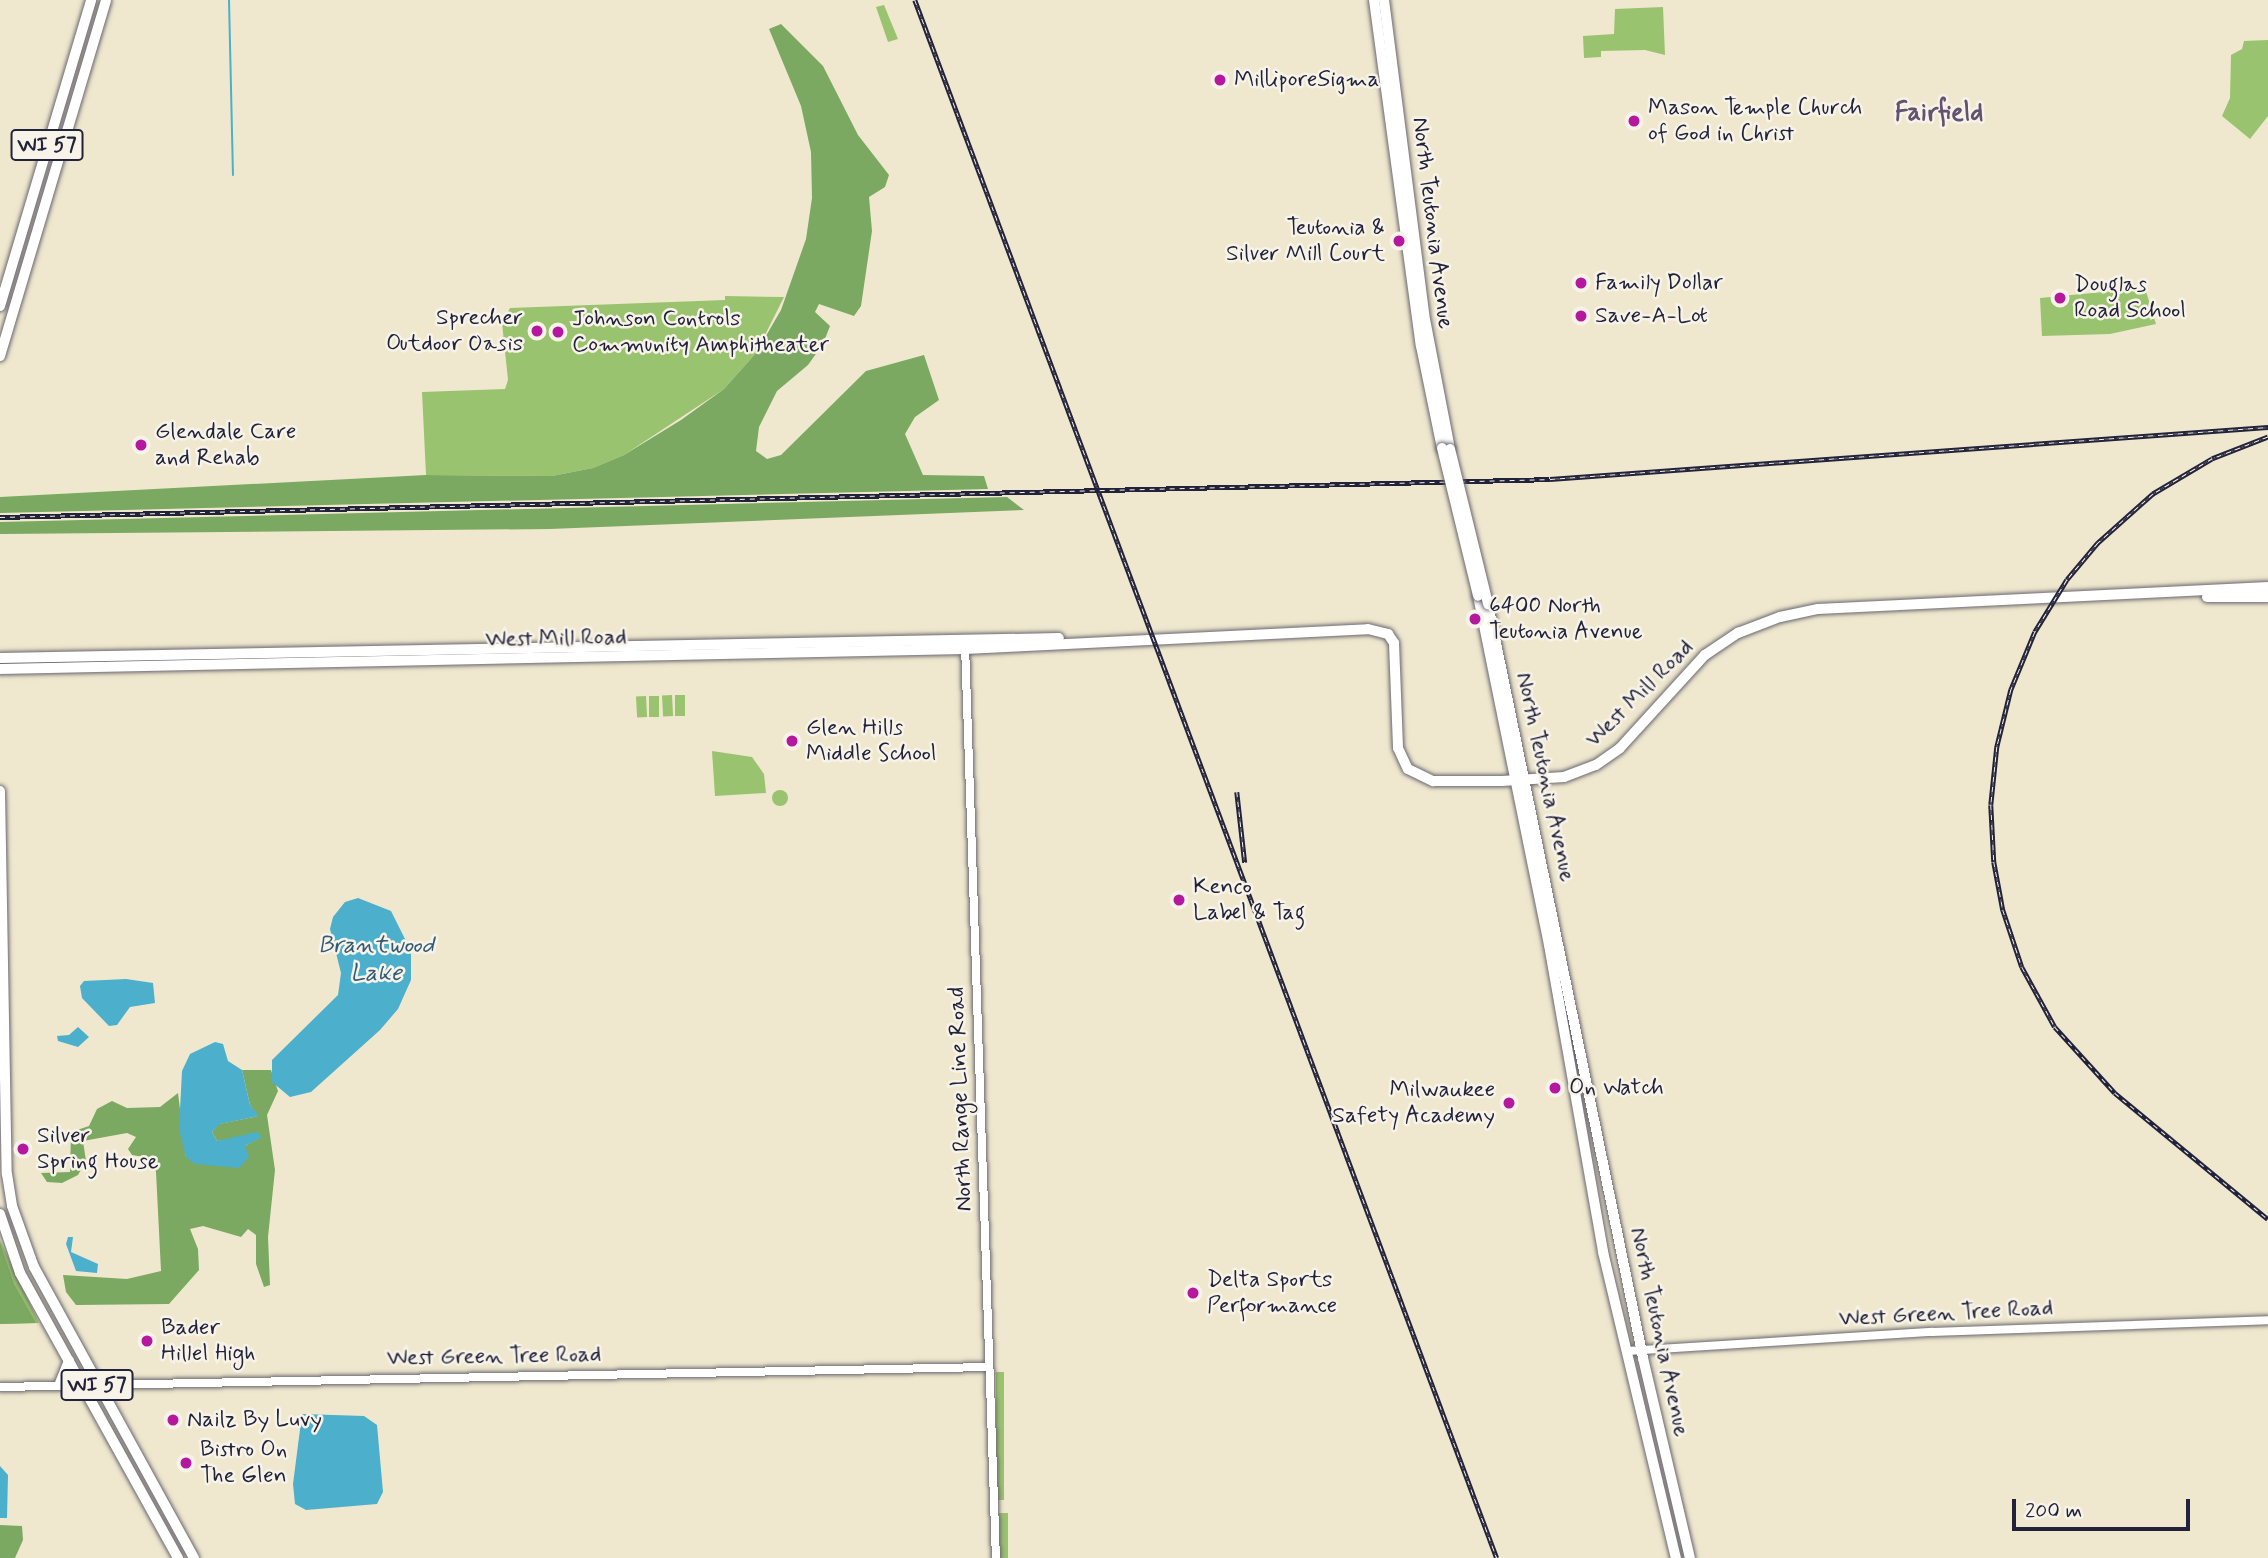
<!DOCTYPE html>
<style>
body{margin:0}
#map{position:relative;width:2268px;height:1558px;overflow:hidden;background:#efe8cf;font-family:Mynerve,sans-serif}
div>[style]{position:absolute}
.green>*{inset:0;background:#9ac36f;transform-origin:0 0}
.round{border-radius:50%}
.forest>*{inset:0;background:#7ba962}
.water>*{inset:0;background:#4cafcb}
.stream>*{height:2px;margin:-1px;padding:0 1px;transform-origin:1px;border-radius:1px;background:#4cafcb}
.roads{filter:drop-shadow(0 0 2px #6a676f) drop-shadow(0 0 2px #6a676f)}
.minor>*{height:8px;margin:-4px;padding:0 4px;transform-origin:4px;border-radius:4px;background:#fff}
.major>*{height:10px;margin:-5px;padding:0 5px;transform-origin:5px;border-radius:5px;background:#fff}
.rail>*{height:4.5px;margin-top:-2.25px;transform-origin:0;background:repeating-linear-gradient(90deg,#f7f3e8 0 5px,#22223b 0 10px);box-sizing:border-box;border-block:2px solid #22223b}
.bridges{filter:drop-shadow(0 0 2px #6a676f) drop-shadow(0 0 2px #6a676f)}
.major-bridge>*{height:10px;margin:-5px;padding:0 5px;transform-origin:5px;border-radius:5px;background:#fff}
.dots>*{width:19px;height:19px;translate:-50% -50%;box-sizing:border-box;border:4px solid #f7f3e8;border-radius:50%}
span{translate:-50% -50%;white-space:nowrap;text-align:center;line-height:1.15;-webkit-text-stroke:5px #f7f3e8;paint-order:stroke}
.shield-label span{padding:2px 5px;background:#f7f3e8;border:2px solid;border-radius:5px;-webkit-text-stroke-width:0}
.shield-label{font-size:21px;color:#22223b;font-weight:700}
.poi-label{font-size:23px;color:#22223b}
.left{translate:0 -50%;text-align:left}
.right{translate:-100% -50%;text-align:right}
.street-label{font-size:23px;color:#22223b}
.water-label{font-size:24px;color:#335a75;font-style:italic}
.quarter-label{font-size:26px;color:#625270;font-weight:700}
.scale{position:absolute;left:2012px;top:1499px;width:178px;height:32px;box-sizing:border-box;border:4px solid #22223b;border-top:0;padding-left:9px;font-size:21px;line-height:24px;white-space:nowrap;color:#22223b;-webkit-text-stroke:5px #f7f3e8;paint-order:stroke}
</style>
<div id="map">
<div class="green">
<i style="clip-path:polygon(884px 5px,898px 39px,888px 42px,876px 7px)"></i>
<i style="clip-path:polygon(1663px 7px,1665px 55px,1645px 50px,1601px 51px,1601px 57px,1584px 58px,1583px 36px,1614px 34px,1615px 9px)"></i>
<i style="clip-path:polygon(2268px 40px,2268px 116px,2250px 139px,2222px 116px,2230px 98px,2231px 55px,2242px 49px,2244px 41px)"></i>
<i style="clip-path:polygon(2145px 288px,2156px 324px,2110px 334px,2042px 336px,2040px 298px)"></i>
<i style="clip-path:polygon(725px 296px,784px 297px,756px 353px,724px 389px,624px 455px,593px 468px,552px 476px,426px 475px,422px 392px,505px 389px,508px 380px,502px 323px,510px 308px,725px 300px)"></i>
<i style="left:672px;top:695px;width:21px;height:10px;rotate:87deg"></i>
<i style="left:675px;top:695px;width:10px;height:21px"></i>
<i style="left:646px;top:696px;width:21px;height:10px;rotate:87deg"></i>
<i style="left:649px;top:696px;width:10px;height:21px"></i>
<i style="clip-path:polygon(712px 751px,752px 757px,764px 774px,766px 793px,715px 796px)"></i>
<i class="round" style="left:772px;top:790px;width:16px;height:16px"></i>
<i style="clip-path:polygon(0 1240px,39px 1323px,0 1324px)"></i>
<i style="left:996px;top:1372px;width:8px;height:128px"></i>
<i style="left:999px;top:1513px;width:9px;height:45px"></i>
</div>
<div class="forest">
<i style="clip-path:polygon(781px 24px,823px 66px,858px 135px,889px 175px,885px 187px,869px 197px,872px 231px,861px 306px,854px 316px,819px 304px,815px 312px,830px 326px,823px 344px,808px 365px,777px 391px,759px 427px,756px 451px,767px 459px,781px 455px,866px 371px,924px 355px,939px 400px,915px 417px,905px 434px,923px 475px,984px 476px,988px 489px,0 513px,0 497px,426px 475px,552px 476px,593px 468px,624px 455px,681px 420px,724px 389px,756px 353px,781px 310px,806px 239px,812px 198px,811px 152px,801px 106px,769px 29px)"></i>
<i style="clip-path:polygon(1007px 497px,1024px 510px,550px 529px,0 534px,0 522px)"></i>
<i style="clip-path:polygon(242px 1070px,271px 1070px,278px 1091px,267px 1115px,275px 1170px,268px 1237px,270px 1285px,264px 1287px,256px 1264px,256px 1235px,248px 1229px,241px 1237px,203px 1226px,190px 1229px,198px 1249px,199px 1270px,169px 1304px,76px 1305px,66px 1292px,63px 1275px,127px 1279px,161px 1271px,156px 1172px,150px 1158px,132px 1155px,128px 1149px,136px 1137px,127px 1133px,83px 1141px,86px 1161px,78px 1175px,62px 1183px,47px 1182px,41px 1173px,70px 1172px,71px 1132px,89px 1126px,97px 1109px,112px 1101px,127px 1108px,160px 1107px,178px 1093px,186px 1157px,245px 1146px,261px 1137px,217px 1141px,212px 1132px,219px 1124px,258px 1116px,250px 1105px)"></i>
<i style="clip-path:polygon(0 1243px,14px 1284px,36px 1323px,0 1324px)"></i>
<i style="clip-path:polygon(0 1525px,22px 1526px,23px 1540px,15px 1558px,0 1558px)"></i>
</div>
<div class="water">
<i style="clip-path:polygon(358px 898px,391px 911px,411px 951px,411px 980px,398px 1009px,380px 1030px,311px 1092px,290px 1097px,272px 1082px,272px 1060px,338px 995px,341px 973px,330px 929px,333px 917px,345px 902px)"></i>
<i style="clip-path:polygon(126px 979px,153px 983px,155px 1003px,130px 1007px,117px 1025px,109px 1026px,82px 998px,80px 986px,84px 981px)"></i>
<i style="clip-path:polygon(78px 1027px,89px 1037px,78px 1047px,58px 1041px,57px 1036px,69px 1035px)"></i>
<i style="clip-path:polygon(215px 1042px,223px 1044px,228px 1061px,242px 1070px,250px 1105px,259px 1116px,220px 1124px,212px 1132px,217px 1141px,257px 1132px,262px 1137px,245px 1146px,249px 1157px,239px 1168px,195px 1164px,186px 1157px,179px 1129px,182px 1071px,190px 1054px)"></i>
<i style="clip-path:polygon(68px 1237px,73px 1237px,71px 1252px,98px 1264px,97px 1273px,76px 1271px,66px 1244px)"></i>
<i style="clip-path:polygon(302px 1414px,364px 1416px,377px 1425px,383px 1492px,377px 1504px,306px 1510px,295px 1504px,293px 1484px)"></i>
<i style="clip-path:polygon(0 1466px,8px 1475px,7px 1518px,0 1518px)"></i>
</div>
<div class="stream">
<i style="left:229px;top:0;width:175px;rotate:88.7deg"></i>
</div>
<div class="roads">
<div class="minor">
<i style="left:965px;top:645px;width:914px;rotate:88.06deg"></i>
<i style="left:1627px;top:1351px;width:306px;rotate:-3.6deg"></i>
<i style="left:1932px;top:1332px;width:336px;rotate:-2deg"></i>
<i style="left:0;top:1387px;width:989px;rotate:-1.16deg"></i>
</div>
<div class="major">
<i style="left:1374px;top:0;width:349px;rotate:82.3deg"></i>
<i style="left:1421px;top:346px;width:104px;rotate:78.4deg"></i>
<i style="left:1384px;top:0;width:317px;rotate:82.7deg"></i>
<i style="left:1424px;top:314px;width:137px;rotate:79.1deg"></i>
<i style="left:0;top:306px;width:319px;rotate:-73.4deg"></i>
<i style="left:0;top:356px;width:371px;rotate:-73.4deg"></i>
<i style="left:1478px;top:596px;width:356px;rotate:78.5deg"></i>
<i style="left:1549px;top:945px;width:312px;rotate:80deg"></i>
<i style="left:1603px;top:1252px;width:315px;rotate:76.6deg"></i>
<i style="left:2207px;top:597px;width:61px"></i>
<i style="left:1488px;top:604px;width:770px;rotate:78.38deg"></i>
<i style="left:1643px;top:1358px;width:205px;rotate:76.8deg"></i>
<i style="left:0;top:658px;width:1059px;rotate:-1.08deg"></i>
<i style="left:0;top:669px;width:965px;rotate:-1.19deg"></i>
<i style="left:965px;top:649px;width:403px;rotate:-2.8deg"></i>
<i style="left:1368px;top:629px;width:21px;rotate:14deg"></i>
<i style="left:1388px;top:634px;width:11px;rotate:56deg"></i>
<i style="left:1394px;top:643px;width:105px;rotate:87.8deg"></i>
<i style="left:1398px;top:748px;width:23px;rotate:65deg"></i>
<i style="left:1408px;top:769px;width:28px;rotate:26deg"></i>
<i style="left:1433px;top:781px;width:69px"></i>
<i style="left:1502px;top:781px;width:62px;rotate:-3.7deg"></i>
<i style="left:1564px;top:777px;width:34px;rotate:-21deg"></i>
<i style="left:1596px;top:765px;width:29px;rotate:-35deg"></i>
<i style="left:1620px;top:748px;width:126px;rotate:-47.6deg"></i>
<i style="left:1705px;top:655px;width:40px;rotate:-34deg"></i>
<i style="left:1738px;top:633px;width:45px;rotate:-20.9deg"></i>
<i style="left:1780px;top:617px;width:39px;rotate:-12deg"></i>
<i style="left:1818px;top:609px;width:451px;rotate:-2.8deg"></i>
<i style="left:0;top:791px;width:383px;rotate:89deg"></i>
<i style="left:7px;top:1174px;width:32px;rotate:81deg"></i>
<i style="left:12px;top:1206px;width:65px;rotate:70.2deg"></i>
<i style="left:34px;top:1267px;width:332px;rotate:61.2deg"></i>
<i style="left:0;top:1214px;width:62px;rotate:71.3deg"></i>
<i style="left:20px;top:1273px;width:326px;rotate:61deg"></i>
<i style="left:60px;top:1383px;width:24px;rotate:-68deg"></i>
</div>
</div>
<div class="rail">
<i style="left:915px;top:0;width:1663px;rotate:69.52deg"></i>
<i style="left:2268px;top:437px;width:60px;rotate:158.6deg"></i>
<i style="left:2212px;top:459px;width:69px;rotate:149.3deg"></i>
<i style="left:2153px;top:494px;width:74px;rotate:138.3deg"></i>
<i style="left:2098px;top:543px;width:48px;rotate:130deg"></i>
<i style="left:2067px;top:580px;width:61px;rotate:121.6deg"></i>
<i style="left:2035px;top:632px;width:63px;rotate:112.5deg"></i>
<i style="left:2011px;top:690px;width:59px;rotate:103.8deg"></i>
<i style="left:1997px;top:747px;width:58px;rotate:95.9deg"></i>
<i style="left:1991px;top:805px;width:57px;rotate:87deg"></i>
<i style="left:1994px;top:862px;width:49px;rotate:79.4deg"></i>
<i style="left:2003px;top:910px;width:60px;rotate:71.6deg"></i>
<i style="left:2022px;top:967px;width:68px;rotate:61.2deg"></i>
<i style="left:2055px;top:1027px;width:89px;rotate:47.7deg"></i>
<i style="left:2115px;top:1093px;width:198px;rotate:39.5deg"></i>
<i style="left:0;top:517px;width:1550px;rotate:-1.4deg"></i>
<i style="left:1550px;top:479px;width:720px;rotate:-4.14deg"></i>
<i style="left:1237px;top:792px;width:71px;rotate:83.6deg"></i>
</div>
<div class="bridges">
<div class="major-bridge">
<i style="left:1442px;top:448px;width:152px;rotate:76.3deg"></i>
<i style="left:1450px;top:449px;width:160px;rotate:76.2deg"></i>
</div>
</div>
<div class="dots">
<i style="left:1220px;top:80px;background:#b5179e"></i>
<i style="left:1634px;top:121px;background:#b5179e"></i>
<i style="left:1399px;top:241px;background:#b5179e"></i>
<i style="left:1581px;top:283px;background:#b5179e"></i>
<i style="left:2060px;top:298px;background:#b5179e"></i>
<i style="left:1581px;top:316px;background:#b5179e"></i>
<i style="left:537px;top:331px;background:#b5179e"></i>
<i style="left:558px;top:332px;background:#b5179e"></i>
<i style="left:141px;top:445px;background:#b5179e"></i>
<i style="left:1475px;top:619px;background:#b5179e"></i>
<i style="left:792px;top:741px;background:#b5179e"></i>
<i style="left:1179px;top:900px;background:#b5179e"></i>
<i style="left:1555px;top:1088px;background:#b5179e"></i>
<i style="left:1509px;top:1103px;background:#b5179e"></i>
<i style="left:23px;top:1149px;background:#b5179e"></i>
<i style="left:1193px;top:1293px;background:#b5179e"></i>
<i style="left:147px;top:1341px;background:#b5179e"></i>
<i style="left:173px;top:1420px;background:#b5179e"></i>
<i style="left:186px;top:1463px;background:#b5179e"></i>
</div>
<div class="shield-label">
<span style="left:47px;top:145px">WI 57</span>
<span style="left:97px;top:1385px">WI 57</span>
</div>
<div class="poi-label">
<span class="left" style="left:1234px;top:80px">MilliporeSigma</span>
<span class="left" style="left:1648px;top:121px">Mason Temple Church<br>of God in Christ</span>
<span class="right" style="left:1385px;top:241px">Teutonia &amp;<br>Silver Mill Court</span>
<span class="left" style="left:1595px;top:283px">Family Dollar</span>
<span class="left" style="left:2074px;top:298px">Douglas<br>Road School</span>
<span class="left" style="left:1595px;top:316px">Save-A-Lot</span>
<span class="right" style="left:523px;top:331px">Sprecher<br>Outdoor Oasis</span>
<span class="left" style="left:572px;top:332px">Johnson Controls<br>Community Amphitheater</span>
<span class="left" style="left:155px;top:445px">Glendale Care<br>and Rehab</span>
<span class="left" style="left:1489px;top:619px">6400 North<br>Teutonia Avenue</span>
<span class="left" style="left:806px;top:741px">Glen Hills<br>Middle School</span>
<span class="left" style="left:1193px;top:900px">Kenco<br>Label &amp; Tag</span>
<span class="left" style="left:1569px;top:1088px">On Watch</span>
<span class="right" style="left:1495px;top:1103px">Milwaukee<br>Safety Academy</span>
<span class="left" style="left:37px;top:1149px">Silver<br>Spring House</span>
<span class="left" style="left:1207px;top:1293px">Delta Sports<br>Performance</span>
<span class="left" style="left:161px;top:1341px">Bader<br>Hillel High</span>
<span class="left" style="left:187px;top:1420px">Nailz By Luvy</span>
<span class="left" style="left:200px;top:1463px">Bistro On<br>The Glen</span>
</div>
<div class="street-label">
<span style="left:1432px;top:223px;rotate:83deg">North Teutonia Avenue</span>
<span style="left:556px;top:639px;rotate:-1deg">West Mill Road</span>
<span style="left:1640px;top:694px;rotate:-45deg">West Mill Road</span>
<span style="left:1545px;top:777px;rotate:78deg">North Teutonia Avenue</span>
<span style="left:961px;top:1099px;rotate:-92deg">North Range Line Road</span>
<span style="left:1946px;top:1314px;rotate:-3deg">West Green Tree Road</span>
<span style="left:1659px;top:1332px;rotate:78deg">North Teutonia Avenue</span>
<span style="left:494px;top:1357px;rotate:-1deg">West Green Tree Road</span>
</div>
<div class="water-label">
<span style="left:376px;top:960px">Brantwood<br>Lake</span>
</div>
<div class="quarter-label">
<span style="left:1939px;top:114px">Fairfield</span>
</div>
<div class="scale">200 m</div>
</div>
